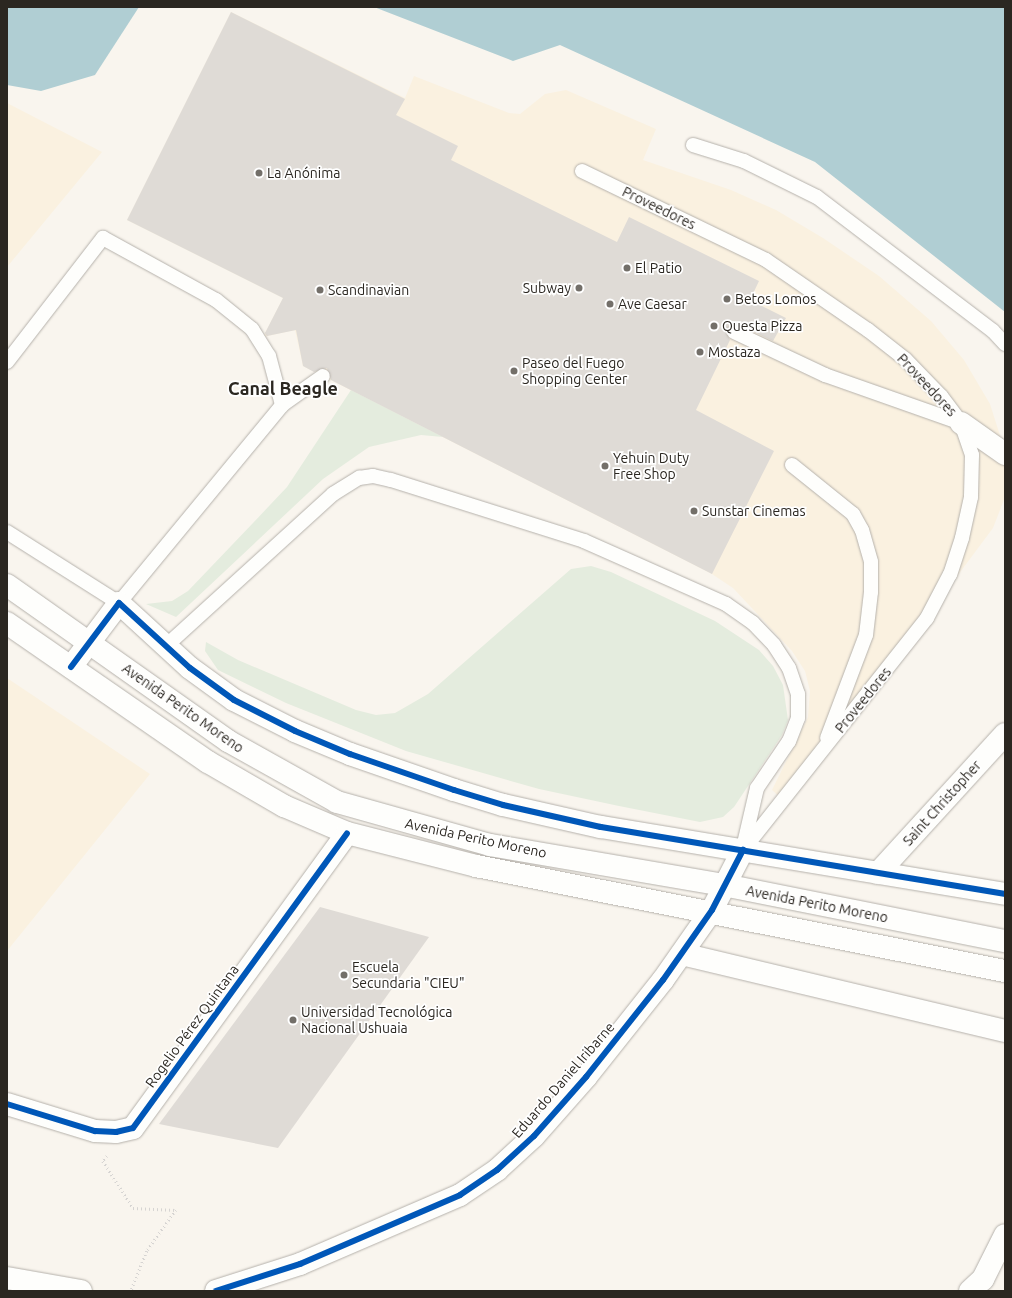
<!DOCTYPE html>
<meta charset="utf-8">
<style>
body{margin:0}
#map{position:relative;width:1012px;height:1298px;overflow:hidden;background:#f9f5ee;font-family:Ubuntu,sans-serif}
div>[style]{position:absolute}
.built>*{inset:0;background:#faf1e0}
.green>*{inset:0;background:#e4ecde}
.water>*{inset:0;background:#b0ced3}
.building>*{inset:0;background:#dfdbd6}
.path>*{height:2.5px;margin-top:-1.25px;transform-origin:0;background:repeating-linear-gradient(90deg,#d6d4d2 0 1px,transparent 0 4px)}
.roads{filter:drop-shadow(0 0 1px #b5b1ab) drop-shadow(0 0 1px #b5b1ab)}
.service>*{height:14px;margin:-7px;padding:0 7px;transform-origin:7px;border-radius:7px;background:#fefefc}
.minor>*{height:22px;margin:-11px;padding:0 11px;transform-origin:11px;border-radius:11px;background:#fefefc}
.primary>*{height:22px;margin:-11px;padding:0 11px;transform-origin:11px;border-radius:11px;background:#fefefc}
.cycleway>*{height:6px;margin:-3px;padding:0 3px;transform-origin:3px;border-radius:3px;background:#0057b8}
.dots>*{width:11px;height:11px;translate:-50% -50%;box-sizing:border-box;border:2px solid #fff;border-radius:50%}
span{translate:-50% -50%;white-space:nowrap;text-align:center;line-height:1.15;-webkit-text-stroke:3.5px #fff;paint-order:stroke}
.poi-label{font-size:14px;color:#2b2721}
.left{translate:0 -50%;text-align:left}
.right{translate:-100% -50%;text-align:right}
.street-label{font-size:14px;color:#2b2721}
.district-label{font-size:18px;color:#2b2721;font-weight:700}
.frame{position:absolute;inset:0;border:8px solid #2b2721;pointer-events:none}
</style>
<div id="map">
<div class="built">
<i style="clip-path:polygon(231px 12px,405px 98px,414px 76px,509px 113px,520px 114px,545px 94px,566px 90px,656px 129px,643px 160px,731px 190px,776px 210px,823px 238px,879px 276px,931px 321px,964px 360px,990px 404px,1004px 448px,1005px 497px,993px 528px,894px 661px,783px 800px,772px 790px,808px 717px,810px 691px,805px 671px,792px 651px,733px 588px,712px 574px,303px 366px,295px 330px,263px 337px,283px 298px,127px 220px)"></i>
<i style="clip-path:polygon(7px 103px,102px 152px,7px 267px)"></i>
<i style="clip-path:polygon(7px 678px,150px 774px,7px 951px)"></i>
</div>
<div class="green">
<i style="clip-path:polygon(351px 390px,443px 437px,421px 435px,369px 447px,323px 479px,176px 617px,146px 604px,172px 601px,188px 591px,253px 523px,287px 487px)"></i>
<i style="clip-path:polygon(591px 566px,611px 572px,715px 621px,759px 650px,773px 666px,783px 685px,788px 720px,782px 735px,734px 807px,723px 817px,700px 822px,619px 806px,539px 789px,406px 751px,286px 703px,218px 670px,205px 651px,206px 642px,238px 660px,356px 710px,376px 715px,395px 713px,428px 694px,571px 569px)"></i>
</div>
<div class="water">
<i style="clip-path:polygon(7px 7px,139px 7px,95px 75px,41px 91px,7px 85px)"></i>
<i style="clip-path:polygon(374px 7px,1005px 7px,1005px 312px,815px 162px,560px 45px,513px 61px)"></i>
</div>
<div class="building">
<i style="clip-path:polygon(231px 12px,405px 99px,396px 115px,458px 146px,451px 160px,617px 242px,629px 217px,759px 281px,750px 300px,786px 318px,773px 341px,738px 324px,729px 325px,726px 333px,730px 340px,696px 410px,774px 451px,712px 574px,331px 380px,327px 368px,314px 372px,303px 366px,296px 330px,267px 336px,265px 333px,283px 298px,127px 220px)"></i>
<i style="clip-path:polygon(320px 907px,429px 937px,278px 1148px,159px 1124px)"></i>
</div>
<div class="path">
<i style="left:107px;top:1156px;width:6px;rotate:129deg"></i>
<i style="left:103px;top:1161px;width:56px;rotate:57.4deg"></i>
<i style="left:133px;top:1208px;width:43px;rotate:2.7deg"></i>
<i style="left:176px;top:1210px;width:50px;rotate:125.3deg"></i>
<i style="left:147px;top:1251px;width:43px;rotate:111.8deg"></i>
</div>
<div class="roads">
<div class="service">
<i style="left:693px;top:145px;width:53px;rotate:17.4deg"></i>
<i style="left:744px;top:161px;width:81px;rotate:26.3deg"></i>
<i style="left:817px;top:197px;width:221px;rotate:37.3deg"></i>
<i style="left:993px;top:331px;width:18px;rotate:47deg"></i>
<i style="left:582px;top:171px;width:204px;rotate:25.8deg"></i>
<i style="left:766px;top:260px;width:124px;rotate:34.5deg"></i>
<i style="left:868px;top:330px;width:47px;rotate:38.1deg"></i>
<i style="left:905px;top:359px;width:52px;rotate:45.8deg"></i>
<i style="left:941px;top:396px;width:34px;rotate:53deg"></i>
<i style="left:961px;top:423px;width:34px;rotate:71deg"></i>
<i style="left:972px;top:455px;width:42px;rotate:91.4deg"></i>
<i style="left:971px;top:497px;width:42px;rotate:102.4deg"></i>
<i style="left:962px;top:538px;width:38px;rotate:108deg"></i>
<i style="left:950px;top:574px;width:50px;rotate:117.6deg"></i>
<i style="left:927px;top:618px;width:296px;rotate:128.4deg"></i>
<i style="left:734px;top:332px;width:101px;rotate:25.3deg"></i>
<i style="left:825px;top:375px;width:144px;rotate:19.4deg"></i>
<i style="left:7px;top:362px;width:157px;rotate:-52.3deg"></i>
<i style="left:103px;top:238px;width:129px;rotate:28.8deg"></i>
<i style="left:216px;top:300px;width:46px;rotate:38.9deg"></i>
<i style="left:252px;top:329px;width:32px;rotate:58deg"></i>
<i style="left:269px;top:356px;width:51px;rotate:75.1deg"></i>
<i style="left:792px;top:465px;width:78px;rotate:38.8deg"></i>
<i style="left:853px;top:514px;width:18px;rotate:61deg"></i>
<i style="left:862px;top:530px;width:33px;rotate:74deg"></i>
<i style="left:871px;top:562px;width:30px;rotate:90deg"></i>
<i style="left:871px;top:592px;width:43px;rotate:96.6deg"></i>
<i style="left:866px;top:635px;width:110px;rotate:110.7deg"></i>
<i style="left:7px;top:532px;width:133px;rotate:32.4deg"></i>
<i style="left:119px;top:603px;width:256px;rotate:-50.5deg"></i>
<i style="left:282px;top:405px;width:50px;rotate:-35.3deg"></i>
<i style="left:166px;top:646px;width:226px;rotate:-42.3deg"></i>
<i style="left:333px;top:494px;width:31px;rotate:-32deg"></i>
<i style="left:359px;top:478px;width:14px;rotate:-8deg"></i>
<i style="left:373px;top:476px;width:18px;rotate:13deg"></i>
<i style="left:391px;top:480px;width:202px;rotate:17.5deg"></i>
<i style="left:584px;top:541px;width:155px;rotate:23.9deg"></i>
<i style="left:726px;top:604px;width:33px;rotate:35deg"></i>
<i style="left:753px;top:623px;width:30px;rotate:46deg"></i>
<i style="left:774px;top:645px;width:27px;rotate:57deg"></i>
<i style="left:789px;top:668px;width:28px;rotate:71deg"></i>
<i style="left:798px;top:694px;width:24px;rotate:90deg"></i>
<i style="left:798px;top:718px;width:25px;rotate:111deg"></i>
<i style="left:789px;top:741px;width:57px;rotate:124.2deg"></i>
<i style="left:757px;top:788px;width:62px;rotate:103.1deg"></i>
</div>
<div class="minor">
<i style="left:961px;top:423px;width:54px;rotate:35.2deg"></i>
<i style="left:71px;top:667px;width:80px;rotate:-53.1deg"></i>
<i style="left:119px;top:603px;width:96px;rotate:42.5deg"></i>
<i style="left:190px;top:668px;width:54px;rotate:36deg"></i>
<i style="left:234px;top:700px;width:68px;rotate:26.9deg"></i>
<i style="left:295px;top:731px;width:60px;rotate:22.7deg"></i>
<i style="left:350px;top:754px;width:110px;rotate:19.1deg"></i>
<i style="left:454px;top:790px;width:51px;rotate:17deg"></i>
<i style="left:503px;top:805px;width:100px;rotate:12.7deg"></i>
<i style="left:601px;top:827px;width:410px;rotate:9.4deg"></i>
<i style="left:878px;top:873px;width:188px;rotate:-47.6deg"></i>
<i style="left:682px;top:954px;width:332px;rotate:13.4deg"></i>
<i style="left:7px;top:1104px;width:92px;rotate:17.1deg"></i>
<i style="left:95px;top:1131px;width:21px;rotate:3deg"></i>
<i style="left:116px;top:1132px;width:17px;rotate:-13deg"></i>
<i style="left:133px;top:1128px;width:364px;rotate:-54deg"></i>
<i style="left:7px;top:1278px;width:75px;rotate:10deg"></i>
<i style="left:216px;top:1291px;width:88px;rotate:-17.8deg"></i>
<i style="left:300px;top:1264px;width:174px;rotate:-23.3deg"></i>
<i style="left:460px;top:1195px;width:45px;rotate:-34deg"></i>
<i style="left:497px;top:1170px;width:50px;rotate:-42.6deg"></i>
<i style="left:534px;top:1136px;width:79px;rotate:-48.6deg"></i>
<i style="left:586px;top:1077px;width:124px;rotate:-51.6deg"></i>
<i style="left:663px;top:980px;width:85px;rotate:-55deg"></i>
<i style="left:712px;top:910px;width:68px;rotate:-62.7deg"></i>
<i style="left:970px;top:1291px;width:18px;rotate:-43deg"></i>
<i style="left:983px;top:1279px;width:49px;rotate:-63.4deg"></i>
</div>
<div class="primary">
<i style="left:7px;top:585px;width:271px;rotate:35.2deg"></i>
<i style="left:228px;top:741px;width:125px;rotate:29.2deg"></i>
<i style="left:337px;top:802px;width:159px;rotate:15.7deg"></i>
<i style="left:490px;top:845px;width:237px;rotate:9.7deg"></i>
<i style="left:724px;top:885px;width:287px;rotate:11.3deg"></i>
<i style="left:7px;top:623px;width:244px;rotate:34.7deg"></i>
<i style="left:208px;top:762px;width:88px;rotate:30.1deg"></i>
<i style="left:284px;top:806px;width:69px;rotate:23.2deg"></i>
<i style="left:347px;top:833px;width:133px;rotate:14.3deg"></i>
<i style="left:476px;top:866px;width:539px;rotate:11.23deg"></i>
</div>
</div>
<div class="cycleway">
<i style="left:71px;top:667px;width:80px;rotate:-53.1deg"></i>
<i style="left:119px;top:603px;width:96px;rotate:42.5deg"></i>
<i style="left:190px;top:668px;width:54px;rotate:36deg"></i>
<i style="left:234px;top:700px;width:68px;rotate:26.9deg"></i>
<i style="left:295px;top:731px;width:60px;rotate:22.7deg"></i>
<i style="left:350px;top:754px;width:110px;rotate:19.1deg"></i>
<i style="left:454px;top:790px;width:51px;rotate:17deg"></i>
<i style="left:503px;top:805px;width:100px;rotate:12.7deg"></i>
<i style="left:601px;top:827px;width:410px;rotate:9.4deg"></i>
<i style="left:7px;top:1104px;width:92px;rotate:17.1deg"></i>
<i style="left:95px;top:1131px;width:21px;rotate:3deg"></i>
<i style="left:116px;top:1132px;width:17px;rotate:-13deg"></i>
<i style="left:133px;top:1128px;width:364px;rotate:-54deg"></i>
<i style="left:216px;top:1291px;width:88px;rotate:-17.8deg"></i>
<i style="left:300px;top:1264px;width:174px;rotate:-23.3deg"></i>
<i style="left:460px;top:1195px;width:45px;rotate:-34deg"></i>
<i style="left:497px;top:1170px;width:50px;rotate:-42.6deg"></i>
<i style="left:534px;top:1136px;width:79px;rotate:-48.6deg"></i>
<i style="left:586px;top:1077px;width:124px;rotate:-51.6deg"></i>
<i style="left:663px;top:980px;width:85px;rotate:-55deg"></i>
<i style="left:712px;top:910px;width:68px;rotate:-62.7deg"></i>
</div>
<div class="dots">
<i style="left:259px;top:173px;background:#736f69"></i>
<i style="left:627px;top:268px;background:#736f69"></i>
<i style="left:579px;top:288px;background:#736f69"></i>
<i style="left:320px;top:290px;background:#736f69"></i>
<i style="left:727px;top:299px;background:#736f69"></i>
<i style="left:610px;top:304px;background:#736f69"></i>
<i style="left:714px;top:326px;background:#736f69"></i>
<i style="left:700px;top:352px;background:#736f69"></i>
<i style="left:514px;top:371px;background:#736f69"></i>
<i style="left:605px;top:466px;background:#736f69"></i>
<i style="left:694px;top:511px;background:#736f69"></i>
<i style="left:344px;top:975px;background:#736f69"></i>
<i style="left:293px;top:1020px;background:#736f69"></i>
</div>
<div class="poi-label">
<span class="left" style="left:267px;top:173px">La Anónima</span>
<span class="left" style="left:635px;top:268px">El Patio</span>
<span class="right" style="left:571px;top:288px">Subway</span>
<span class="left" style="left:328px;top:290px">Scandinavian</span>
<span class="left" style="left:735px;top:299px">Betos Lomos</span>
<span class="left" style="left:618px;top:304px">Ave Caesar</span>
<span class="left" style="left:722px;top:326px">Questa Pizza</span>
<span class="left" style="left:708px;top:352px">Mostaza</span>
<span class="left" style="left:522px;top:371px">Paseo del Fuego<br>Shopping Center</span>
<span class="left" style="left:613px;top:466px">Yehuin Duty<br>Free Shop</span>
<span class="left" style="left:702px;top:511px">Sunstar Cinemas</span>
<span class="left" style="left:352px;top:975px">Escuela<br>Secundaria "CIEU"</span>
<span class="left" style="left:301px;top:1020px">Universidad Tecnológica<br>Nacional Ushuaia</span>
</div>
<div class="street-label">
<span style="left:659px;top:208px;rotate:26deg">Proveedores</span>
<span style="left:927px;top:385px;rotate:47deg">Proveedores</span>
<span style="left:863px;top:700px;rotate:-51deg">Proveedores</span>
<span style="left:183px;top:708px;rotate:35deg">Avenida Perito Moreno</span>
<span style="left:942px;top:803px;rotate:-48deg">Saint Christopher</span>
<span style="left:476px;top:838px;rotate:12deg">Avenida Perito Moreno</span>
<span style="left:817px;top:904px;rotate:11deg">Avenida Perito Moreno</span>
<span style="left:192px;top:1026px;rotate:-54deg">Rogelio Pérez Quintana</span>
<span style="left:563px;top:1080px;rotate:-49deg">Eduardo Daniel Iribarne</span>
</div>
<div class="district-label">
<span style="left:283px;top:388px">Canal Beagle</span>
</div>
<div class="frame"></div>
</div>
